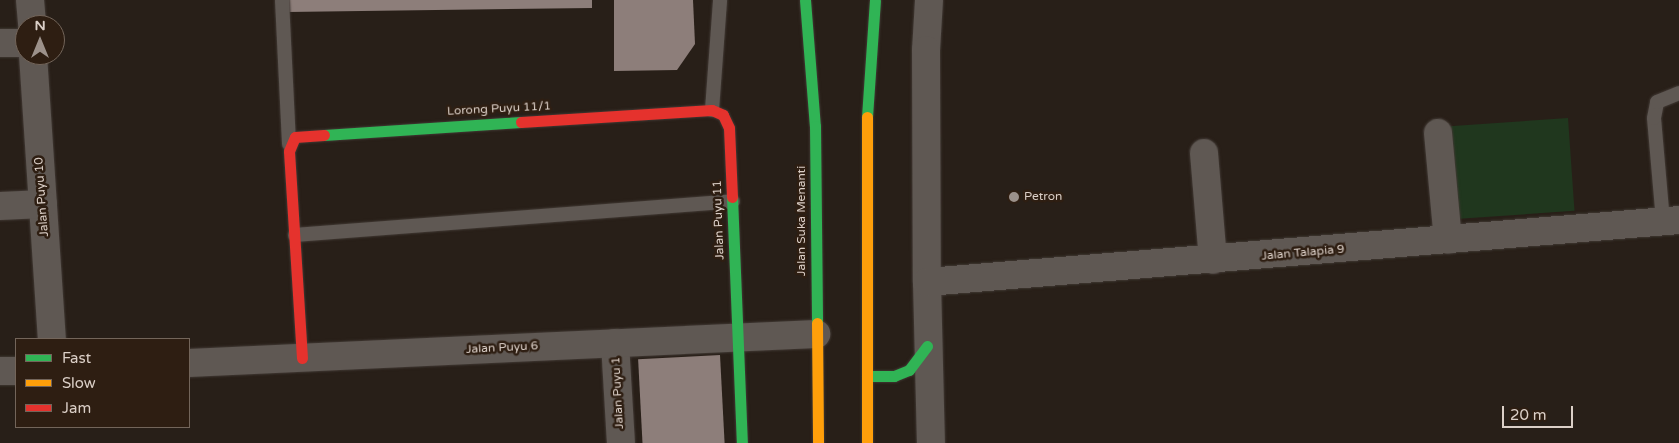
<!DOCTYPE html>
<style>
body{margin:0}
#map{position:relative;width:1679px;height:443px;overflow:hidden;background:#281f18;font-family:"Varela Round",sans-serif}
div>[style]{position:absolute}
.green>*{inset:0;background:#20371e;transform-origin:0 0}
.building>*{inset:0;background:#8d7e7a;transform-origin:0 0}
.roads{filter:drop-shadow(0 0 1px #413934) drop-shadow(0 0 1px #413934)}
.lane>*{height:14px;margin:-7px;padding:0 7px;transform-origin:7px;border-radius:7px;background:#5f5853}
.street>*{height:28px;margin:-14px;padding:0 14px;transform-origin:14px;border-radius:14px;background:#5f5853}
.fast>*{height:11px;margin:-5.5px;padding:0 5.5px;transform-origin:5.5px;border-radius:5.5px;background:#30b455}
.slow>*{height:11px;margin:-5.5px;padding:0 5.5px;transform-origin:5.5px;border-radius:5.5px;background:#ff9f0a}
.jam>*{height:11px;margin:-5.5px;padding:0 5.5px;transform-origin:5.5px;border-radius:5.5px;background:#e5322d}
.dots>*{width:14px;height:14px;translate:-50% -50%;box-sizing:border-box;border:2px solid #2e1e12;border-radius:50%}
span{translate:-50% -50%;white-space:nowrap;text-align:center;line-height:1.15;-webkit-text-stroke:5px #2e1e12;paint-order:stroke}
.street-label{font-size:12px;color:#dbcfc7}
.poi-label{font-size:12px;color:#dbcfc7}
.left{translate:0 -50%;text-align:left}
.legend{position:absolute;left:15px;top:338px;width:175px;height:90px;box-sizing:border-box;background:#2e1e12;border:1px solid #73655a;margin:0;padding:6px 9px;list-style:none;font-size:15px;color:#dbcfc7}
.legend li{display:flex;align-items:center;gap:10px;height:25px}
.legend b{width:25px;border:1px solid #73655a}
.north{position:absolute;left:15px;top:15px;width:50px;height:50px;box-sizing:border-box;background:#2e1e12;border:1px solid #73655a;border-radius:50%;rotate:0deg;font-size:14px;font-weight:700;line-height:20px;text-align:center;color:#dbcfc7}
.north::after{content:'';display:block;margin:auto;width:18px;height:22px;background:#9c918a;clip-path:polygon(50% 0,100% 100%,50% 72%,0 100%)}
.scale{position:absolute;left:1502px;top:406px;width:71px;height:22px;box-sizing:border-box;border:2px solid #dbcfc7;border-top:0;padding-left:6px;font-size:15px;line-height:18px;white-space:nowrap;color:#dbcfc7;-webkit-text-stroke:4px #2e1e12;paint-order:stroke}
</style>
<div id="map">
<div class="green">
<i style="left:1568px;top:118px;width:93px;height:119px;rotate:86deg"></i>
</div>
<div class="building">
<i style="clip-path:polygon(288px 0,592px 0,592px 8px,288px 12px)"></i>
<i style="clip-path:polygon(614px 0,693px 0,695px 44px,677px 70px,614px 71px)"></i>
<i style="left:720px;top:355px;width:88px;height:82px;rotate:87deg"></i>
</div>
<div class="roads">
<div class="lane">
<i style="left:282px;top:0;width:144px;rotate:87.2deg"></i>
<i style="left:712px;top:110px;width:110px;rotate:-85.8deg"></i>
<i style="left:1663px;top:221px;width:103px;rotate:-95deg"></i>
<i style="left:1654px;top:118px;width:16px;rotate:-79deg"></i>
<i style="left:1657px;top:102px;width:24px;rotate:-22deg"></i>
<i style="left:295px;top:235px;width:439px;rotate:-4.4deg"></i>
</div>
<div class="street">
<i style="left:30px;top:0;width:25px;rotate:85deg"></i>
<i style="left:929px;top:0;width:50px;rotate:93.4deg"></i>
<i style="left:926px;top:50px;width:232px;rotate:89.8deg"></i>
<i style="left:927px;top:282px;width:161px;rotate:88.6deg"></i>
<i style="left:0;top:43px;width:25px"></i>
<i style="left:33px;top:55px;width:285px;rotate:86.2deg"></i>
<i style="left:1438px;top:133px;width:107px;rotate:84.7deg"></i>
<i style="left:1204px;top:153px;width:107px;rotate:85.2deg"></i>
<i style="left:0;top:206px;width:43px;rotate:-2.7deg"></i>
<i style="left:927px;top:282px;width:755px;rotate:-4.71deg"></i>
<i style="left:615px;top:343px;width:100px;rotate:86.6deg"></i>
<i style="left:189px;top:363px;width:628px;rotate:-2.65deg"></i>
<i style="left:0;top:371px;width:16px"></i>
</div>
<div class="fast">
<i style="left:805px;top:0;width:126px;rotate:85.5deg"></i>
<i style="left:815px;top:126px;width:197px;rotate:89.4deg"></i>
<i style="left:867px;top:117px;width:117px;rotate:-86.1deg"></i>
<i style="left:324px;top:135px;width:197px;rotate:-3.8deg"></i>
<i style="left:732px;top:197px;width:246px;rotate:87.7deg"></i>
<i style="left:867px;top:376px;width:27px"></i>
<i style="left:894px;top:376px;width:16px;rotate:-22deg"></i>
<i style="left:909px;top:370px;width:30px;rotate:-53deg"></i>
</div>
<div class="slow">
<i style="left:867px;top:117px;width:326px;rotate:90deg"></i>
<i style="left:817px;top:323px;width:120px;rotate:89.5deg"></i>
</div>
<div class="jam">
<i style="left:521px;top:122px;width:191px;rotate:-3.6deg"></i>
<i style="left:712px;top:110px;width:12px;rotate:24deg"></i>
<i style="left:723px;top:115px;width:14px;rotate:65deg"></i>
<i style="left:729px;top:128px;width:69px;rotate:87.5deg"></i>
<i style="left:302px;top:358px;width:207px;rotate:-93.6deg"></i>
<i style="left:289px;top:151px;width:15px;rotate:-67deg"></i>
<i style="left:295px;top:137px;width:29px;rotate:-4deg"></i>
</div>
</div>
<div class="dots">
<i style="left:1014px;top:197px;background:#9c918a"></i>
</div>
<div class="street-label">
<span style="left:499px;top:109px;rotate:-3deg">Lorong Puyu 11/1</span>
<span style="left:42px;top:197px;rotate:-94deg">Jalan Puyu 10</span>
<span style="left:719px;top:220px;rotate:-92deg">Jalan Puyu 11</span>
<span style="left:802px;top:221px;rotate:-90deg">Jalan Suka Menanti</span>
<span style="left:1303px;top:253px;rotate:-5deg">Jalan Talapia 9</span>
<span style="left:502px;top:348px;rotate:-3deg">Jalan Puyu 6</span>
<span style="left:618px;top:393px;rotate:-93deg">Jalan Puyu 1</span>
</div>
<div class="poi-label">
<span class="left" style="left:1024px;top:197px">Petron</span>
</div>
<ul class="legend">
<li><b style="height:6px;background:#30b455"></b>Fast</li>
<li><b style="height:6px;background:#ff9f0a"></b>Slow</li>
<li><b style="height:6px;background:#e5322d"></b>Jam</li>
</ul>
<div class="north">N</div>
<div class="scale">20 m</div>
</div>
